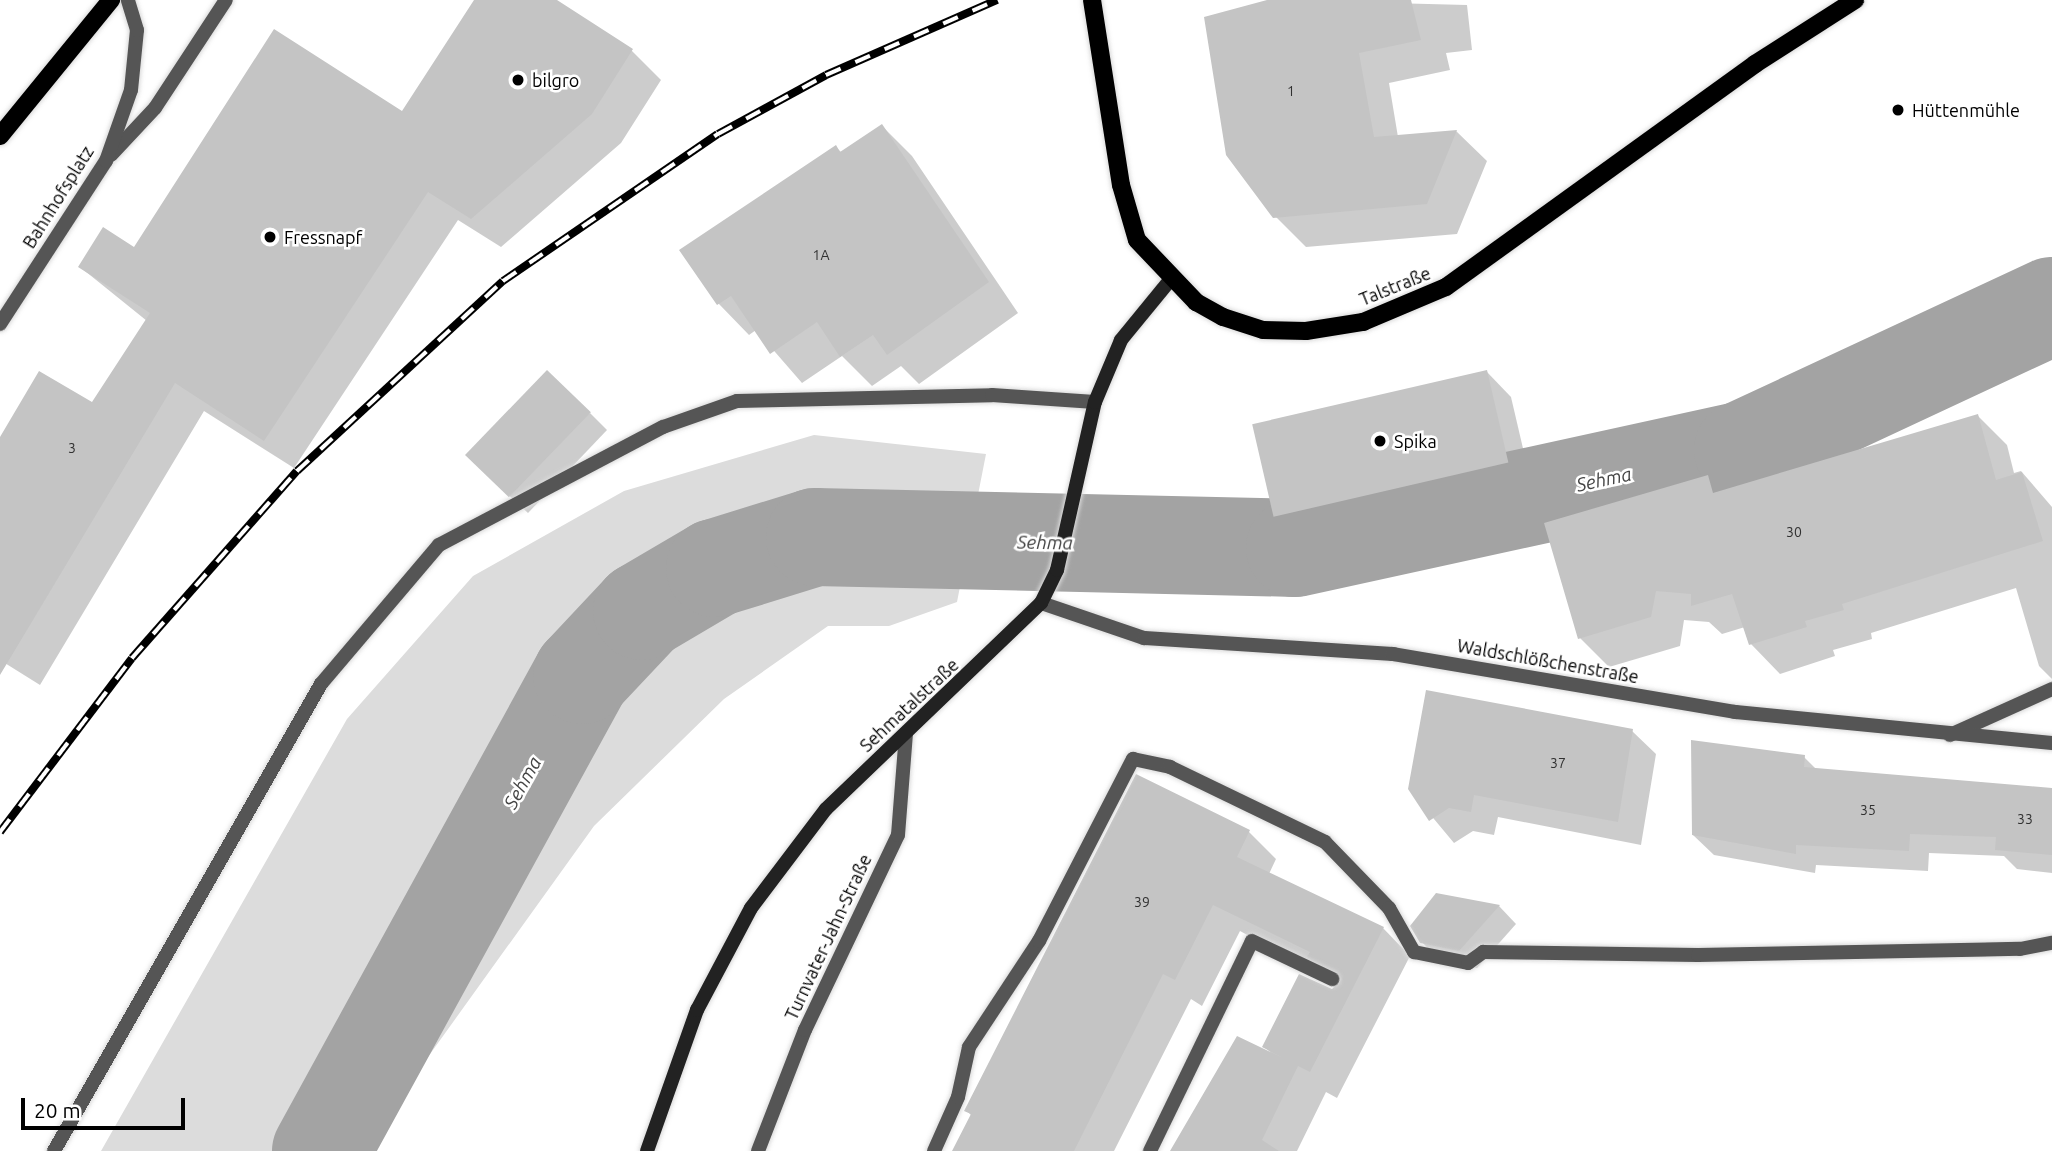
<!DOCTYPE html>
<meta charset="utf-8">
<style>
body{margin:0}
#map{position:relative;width:2052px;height:1151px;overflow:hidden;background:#fff;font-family:Ubuntu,sans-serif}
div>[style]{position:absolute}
.green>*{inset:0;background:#dcdcdc}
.shadow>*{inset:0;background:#0003}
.river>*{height:98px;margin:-49px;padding:0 49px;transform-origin:49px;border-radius:49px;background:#a3a3a3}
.building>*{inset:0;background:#c4c4c4;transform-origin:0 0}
.roads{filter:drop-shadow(0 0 2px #dbdbdb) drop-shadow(0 0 2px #dbdbdb)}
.service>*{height:14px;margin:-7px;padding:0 7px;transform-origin:7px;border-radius:7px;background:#555}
.minor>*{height:14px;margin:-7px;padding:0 7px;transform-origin:7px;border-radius:7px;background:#555}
.secondary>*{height:14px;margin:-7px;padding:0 7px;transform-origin:7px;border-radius:7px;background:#222}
.primary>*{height:18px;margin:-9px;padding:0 9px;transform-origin:9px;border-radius:9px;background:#000}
.rail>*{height:8px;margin-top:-4px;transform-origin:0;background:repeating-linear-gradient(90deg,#fff 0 16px,#000 0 32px);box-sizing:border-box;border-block:2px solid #000}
.dots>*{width:19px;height:19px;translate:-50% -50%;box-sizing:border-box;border:4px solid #fff;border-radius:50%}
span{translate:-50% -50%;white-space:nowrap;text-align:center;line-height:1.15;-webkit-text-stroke:5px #fff;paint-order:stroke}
.number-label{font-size:14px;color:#313131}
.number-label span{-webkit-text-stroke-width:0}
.poi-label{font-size:18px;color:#000}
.left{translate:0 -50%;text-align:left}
.street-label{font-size:18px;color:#000}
.water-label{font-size:19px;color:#444;font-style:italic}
.scale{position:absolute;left:21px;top:1098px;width:164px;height:32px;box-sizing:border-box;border:4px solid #000;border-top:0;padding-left:9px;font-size:21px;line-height:24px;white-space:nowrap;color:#000;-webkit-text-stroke:5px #fff;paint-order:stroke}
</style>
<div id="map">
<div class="green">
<i style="clip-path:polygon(814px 435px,986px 454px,957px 602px,889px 626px,828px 626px,724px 699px,594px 826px,392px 1107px,374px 1151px,101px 1151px,347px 719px,473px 576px,624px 491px)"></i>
</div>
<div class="shadow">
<i style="clip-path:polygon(476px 0,554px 0,632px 51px,661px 80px,621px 143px,501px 247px,458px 220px,294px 468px,204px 411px,40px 685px,0 660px,0 440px,93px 405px,147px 321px,80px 267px,135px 250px,403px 113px)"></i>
<i style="clip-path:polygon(1274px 0,1467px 5px,1472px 50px,1446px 53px,1450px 70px,1389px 83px,1398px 137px,1456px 131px,1487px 161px,1457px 234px,1306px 247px,1275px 216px)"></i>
<i style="clip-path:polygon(882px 126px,912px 156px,1018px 313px,919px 384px,901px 366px,872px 386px,842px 356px,802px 383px,756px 330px,749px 335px,719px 304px,681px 250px,836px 147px,842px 153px)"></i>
<i style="clip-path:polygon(1487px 372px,1511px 397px,1532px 487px,1299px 540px,1274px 515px)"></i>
<i style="clip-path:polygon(590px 413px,607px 430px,528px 513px,486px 474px)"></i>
<i style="clip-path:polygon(1978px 416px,2007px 445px,2014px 473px,2021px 471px,2052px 507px,2052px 679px,2039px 666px,2016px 588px,1871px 633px,1872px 639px,1833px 650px,1835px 656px,1780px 674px,1751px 644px,1745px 627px,1722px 634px,1709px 622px,1684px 620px,1680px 646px,1609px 667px,1580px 638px,1707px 477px,1722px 492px)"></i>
<i style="clip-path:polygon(1632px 731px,1656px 754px,1641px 845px,1498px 817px,1494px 835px,1473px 831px,1454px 843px,1409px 789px)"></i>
<i style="clip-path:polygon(1804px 757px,1817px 770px,2052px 791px,2052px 873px,2017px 869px,2004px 856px,1929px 853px,1928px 871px,1816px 865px,1815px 873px,1714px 855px,1693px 835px)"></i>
<i style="clip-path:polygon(1137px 776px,1249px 832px,1276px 859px,1269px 874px,1383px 928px,1410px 956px,1337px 1098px,1326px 1092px,1297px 1151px,1174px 1151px,1272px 1054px,1264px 1046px,1339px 984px,1240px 931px,1202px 1006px,1191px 999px,1114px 1151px,954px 1151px,972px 1116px,966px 1110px)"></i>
<i style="clip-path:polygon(1436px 895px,1499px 906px,1516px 924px,1477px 968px,1440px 961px,1422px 942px)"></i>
</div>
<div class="river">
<i style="left:321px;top:1151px;width:543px;rotate:-61.26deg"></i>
<i style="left:582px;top:675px;width:88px;rotate:-46.8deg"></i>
<i style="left:642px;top:611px;width:85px;rotate:-30.5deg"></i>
<i style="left:715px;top:568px;width:105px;rotate:-17.2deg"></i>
<i style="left:815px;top:537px;width:480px;rotate:1.3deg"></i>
<i style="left:1295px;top:548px;width:459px;rotate:-12.3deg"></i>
<i style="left:1743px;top:450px;width:341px;rotate:-25deg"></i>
</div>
<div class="building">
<i style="clip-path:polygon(474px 0,557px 0,633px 49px,592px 114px,471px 219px,428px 192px,264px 441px,175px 383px,0 675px,0 437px,39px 371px,92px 402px,150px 313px,78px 267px,103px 227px,134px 247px,274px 29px,402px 111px)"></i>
<i style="clip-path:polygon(1267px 0,1411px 0,1421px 40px,1359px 53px,1374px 137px,1457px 130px,1427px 204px,1273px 218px,1226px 155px,1204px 17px)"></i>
<i style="clip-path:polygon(882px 124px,989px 282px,887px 355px,873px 335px,840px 357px,817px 322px,770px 354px,731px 296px,717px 305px,679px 250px,836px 145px,840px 152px)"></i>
<i style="left:547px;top:370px;width:61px;height:118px;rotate:44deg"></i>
<i style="left:1487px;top:370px;width:95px;height:241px;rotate:77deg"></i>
<i style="clip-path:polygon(1978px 414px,1996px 480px,2022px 472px,2043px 541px,1842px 604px,1844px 610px,1805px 621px,1807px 627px,1749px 645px,1732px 594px,1691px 606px,1691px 594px,1656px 591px,1651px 617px,1578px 639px,1544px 523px,1708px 475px,1713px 493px)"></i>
<i style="clip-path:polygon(1426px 690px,1633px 729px,1618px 822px,1474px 795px,1471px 812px,1449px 808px,1429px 821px,1408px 789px)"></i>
<i style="clip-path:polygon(1691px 740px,1805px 755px,1804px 767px,2052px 788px,2052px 855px,1995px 850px,1996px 837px,1910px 834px,1909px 851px,1796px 845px,1796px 854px,1692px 835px)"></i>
<i style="clip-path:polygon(1136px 774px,1250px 830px,1237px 857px,1384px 927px,1310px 1072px,1298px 1066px,1262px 1140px,1279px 1151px,1170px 1151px,1237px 1036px,1283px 1058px,1262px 1047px,1299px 974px,1332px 989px,1342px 979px,1307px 957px,1310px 952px,1213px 905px,1175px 980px,1163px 974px,1074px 1151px,952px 1151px,971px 1114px,964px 1111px)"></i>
<i style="clip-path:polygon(1436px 893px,1500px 905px,1459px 951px,1420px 943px,1410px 926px)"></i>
</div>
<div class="roads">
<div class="service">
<i style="left:1950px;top:735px;width:112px;rotate:-24.3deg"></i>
<i style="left:54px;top:1151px;width:538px;rotate:-60.24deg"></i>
<i style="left:321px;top:684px;width:182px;rotate:-49.7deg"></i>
<i style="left:439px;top:545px;width:253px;rotate:-27.8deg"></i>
<i style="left:663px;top:427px;width:78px;rotate:-19.4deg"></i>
<i style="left:737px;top:401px;width:255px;rotate:-1.3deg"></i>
<i style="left:992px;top:395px;width:103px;rotate:3.9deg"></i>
<i style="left:934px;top:1151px;width:59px;rotate:-66deg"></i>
<i style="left:958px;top:1097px;width:51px;rotate:-77.6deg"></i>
<i style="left:969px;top:1047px;width:127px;rotate:-56.6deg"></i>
<i style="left:1039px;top:941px;width:205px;rotate:-62.7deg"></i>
<i style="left:1133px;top:759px;width:38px;rotate:12deg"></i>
<i style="left:1170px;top:767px;width:172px;rotate:25.8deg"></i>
<i style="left:1325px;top:842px;width:92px;rotate:45.9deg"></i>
<i style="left:1389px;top:908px;width:51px;rotate:60.4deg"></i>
<i style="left:1414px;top:952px;width:55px;rotate:11.5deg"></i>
<i style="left:1468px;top:963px;width:19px;rotate:-36deg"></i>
<i style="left:1483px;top:952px;width:215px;rotate:0.8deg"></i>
<i style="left:1698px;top:955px;width:322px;rotate:-1.1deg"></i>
<i style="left:2020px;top:949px;width:33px;rotate:-11deg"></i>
<i style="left:1150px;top:1151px;width:233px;rotate:-64.1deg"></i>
<i style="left:1252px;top:941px;width:89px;rotate:25.4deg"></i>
</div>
<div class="minor">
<i style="left:111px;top:155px;width:64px;rotate:-46.9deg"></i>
<i style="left:155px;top:108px;width:129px;rotate:-56.7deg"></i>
<i style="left:0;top:324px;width:194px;rotate:-57deg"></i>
<i style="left:106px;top:161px;width:75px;rotate:-70.6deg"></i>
<i style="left:131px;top:90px;width:60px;rotate:-84.3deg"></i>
<i style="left:137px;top:30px;width:31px;rotate:-107deg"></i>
<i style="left:1041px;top:603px;width:109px;rotate:18.8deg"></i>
<i style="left:1144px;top:638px;width:250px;rotate:3.7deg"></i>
<i style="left:1393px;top:654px;width:347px;rotate:9.6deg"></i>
<i style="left:1735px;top:712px;width:319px;rotate:5.6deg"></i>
<i style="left:758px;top:1151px;width:130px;rotate:-68.8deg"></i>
<i style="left:805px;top:1030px;width:216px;rotate:-64.5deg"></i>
<i style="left:898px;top:835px;width:102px;rotate:-85.5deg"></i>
</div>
<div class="secondary">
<i style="left:647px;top:1151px;width:150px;rotate:-70.5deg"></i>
<i style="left:697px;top:1010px;width:115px;rotate:-62.1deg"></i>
<i style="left:751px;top:908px;width:124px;rotate:-52.9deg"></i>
<i style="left:826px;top:809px;width:298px;rotate:-43.8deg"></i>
<i style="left:1041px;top:603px;width:37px;rotate:-64deg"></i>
<i style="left:1057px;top:570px;width:172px;rotate:-77.3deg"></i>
<i style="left:1095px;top:402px;width:67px;rotate:-67.2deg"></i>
<i style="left:1121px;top:340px;width:79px;rotate:-50.7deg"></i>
</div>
<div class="primary">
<i style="left:1092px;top:0;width:187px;rotate:81.1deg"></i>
<i style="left:1121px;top:185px;width:57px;rotate:73.8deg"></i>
<i style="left:1137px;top:240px;width:86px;rotate:46.4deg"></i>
<i style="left:1196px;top:302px;width:31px;rotate:29deg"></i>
<i style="left:1223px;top:317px;width:42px;rotate:18deg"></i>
<i style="left:1263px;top:330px;width:43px;rotate:1.3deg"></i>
<i style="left:1306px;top:331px;width:58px;rotate:-9deg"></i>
<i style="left:1363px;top:322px;width:90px;rotate:-22.9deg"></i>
<i style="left:1446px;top:287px;width:381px;rotate:-35.8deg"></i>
<i style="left:1755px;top:64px;width:119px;rotate:-32.6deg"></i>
<i style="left:0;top:136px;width:176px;rotate:-50.8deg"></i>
</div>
</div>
<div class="rail">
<i style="left:0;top:832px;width:218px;rotate:-52.8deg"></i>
<i style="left:132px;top:658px;width:249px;rotate:-48.6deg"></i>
<i style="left:297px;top:471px;width:280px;rotate:-42.7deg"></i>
<i style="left:503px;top:281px;width:260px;rotate:-34.4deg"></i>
<i style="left:718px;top:134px;width:123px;rotate:-28.6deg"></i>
<i style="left:826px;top:75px;width:187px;rotate:-23.7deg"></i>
</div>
<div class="dots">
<i style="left:518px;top:80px;background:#000"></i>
<i style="left:1898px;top:110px;background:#000"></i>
<i style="left:270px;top:237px;background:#000"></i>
<i style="left:1380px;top:441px;background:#000"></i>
</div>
<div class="number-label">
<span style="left:1291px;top:91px">1</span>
<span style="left:821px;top:255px">1A</span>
<span style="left:72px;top:448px">3</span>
<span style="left:1794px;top:532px">30</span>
<span style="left:1558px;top:763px">37</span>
<span style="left:1868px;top:810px">35</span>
<span style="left:2025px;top:819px">33</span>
<span style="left:1142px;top:902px">39</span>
</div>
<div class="poi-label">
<span class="left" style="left:532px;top:80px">bilgro</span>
<span class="left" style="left:1912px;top:110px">Hüttenmühle</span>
<span class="left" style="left:284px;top:237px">Fressnapf</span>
<span class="left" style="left:1394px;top:441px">Spika</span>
</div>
<div class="street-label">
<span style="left:58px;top:197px;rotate:-58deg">Bahnhofsplatz</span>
<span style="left:1395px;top:286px;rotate:-22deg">Talstraße</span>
<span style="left:1548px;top:661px;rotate:10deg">Waldschlößchenstraße</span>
<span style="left:909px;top:705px;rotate:-43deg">Sehmatalstraße</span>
<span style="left:828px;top:937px;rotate:-65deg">Turnvater-Jahn-Straße</span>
</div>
<div class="water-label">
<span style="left:1604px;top:480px;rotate:-12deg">Sehma</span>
<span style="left:1045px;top:543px;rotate:1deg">Sehma</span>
<span style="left:523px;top:783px;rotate:-61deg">Sehma</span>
</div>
<div class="scale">20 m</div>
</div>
